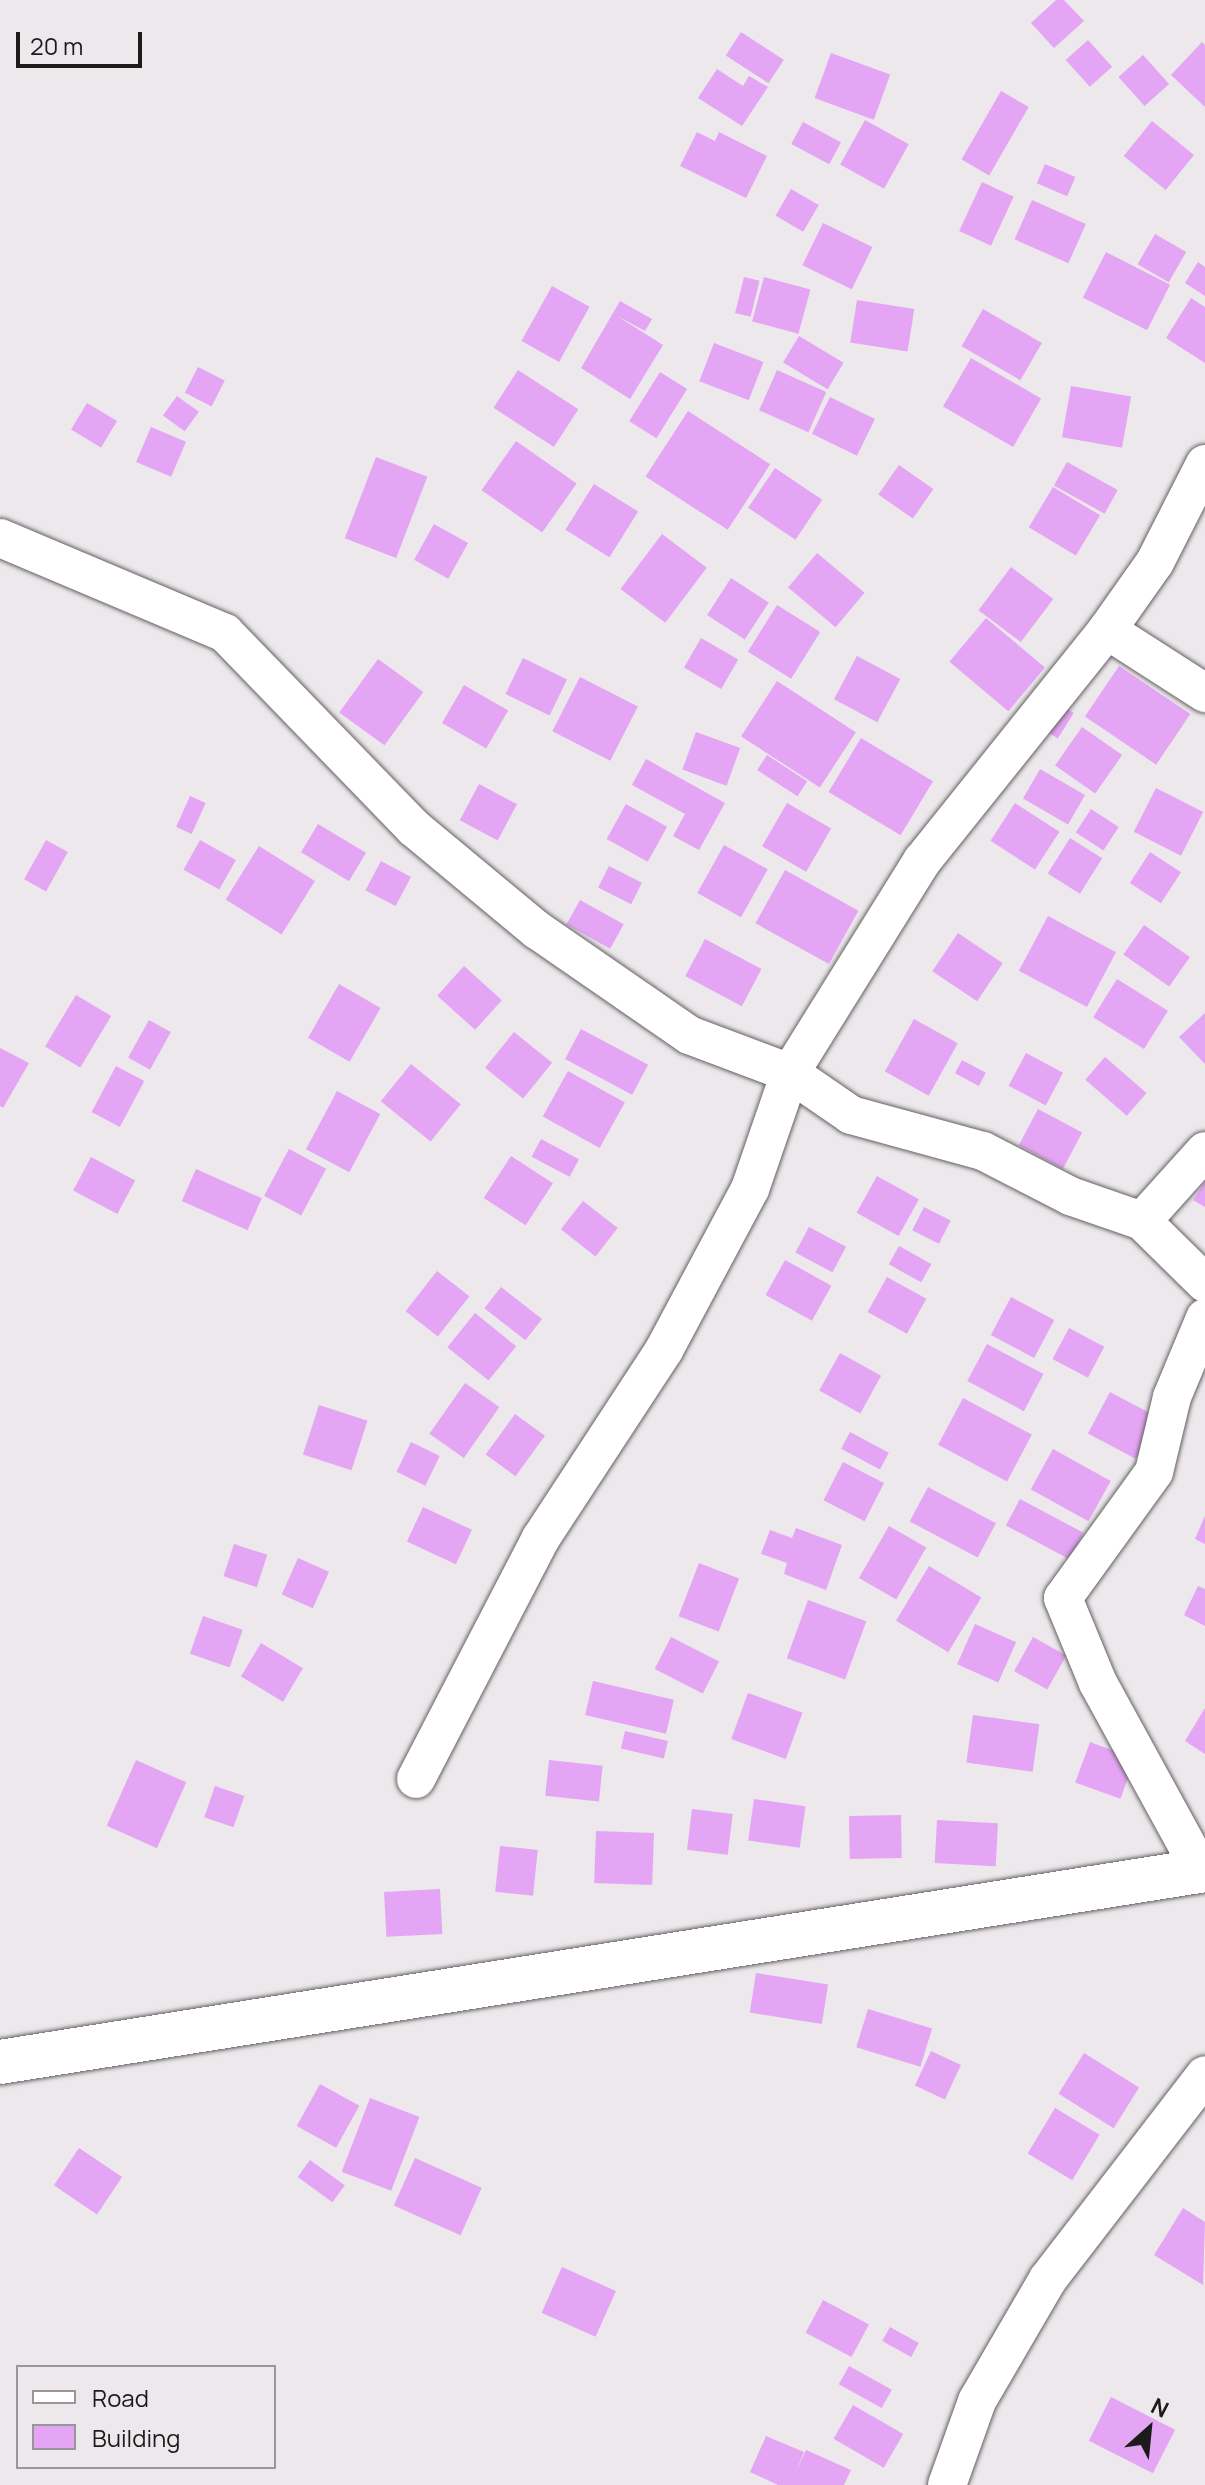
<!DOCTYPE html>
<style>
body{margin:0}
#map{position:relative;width:1205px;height:2485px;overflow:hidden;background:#ece8eb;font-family:Manrope,sans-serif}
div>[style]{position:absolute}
.building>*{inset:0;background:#e5a5f5;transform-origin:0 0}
.roads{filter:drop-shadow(0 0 2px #646063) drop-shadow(0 0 2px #646063)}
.street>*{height:38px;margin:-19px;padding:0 19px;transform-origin:19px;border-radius:19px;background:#fff}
.secondary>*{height:44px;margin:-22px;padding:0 22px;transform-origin:22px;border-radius:22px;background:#fff}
span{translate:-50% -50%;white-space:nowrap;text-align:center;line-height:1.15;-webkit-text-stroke:7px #ece8eb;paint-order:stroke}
.legend{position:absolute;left:16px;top:2365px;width:260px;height:104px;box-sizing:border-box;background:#ece8eb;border:2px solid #999698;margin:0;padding:10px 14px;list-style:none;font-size:24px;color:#1c1b1c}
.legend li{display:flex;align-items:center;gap:16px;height:40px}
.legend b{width:40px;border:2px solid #999698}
.north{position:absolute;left:1109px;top:2389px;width:80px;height:80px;-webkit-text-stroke:6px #ece8eb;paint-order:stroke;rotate:27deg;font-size:22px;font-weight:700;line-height:32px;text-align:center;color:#1c1b1c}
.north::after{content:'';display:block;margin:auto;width:28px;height:36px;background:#1c1b1c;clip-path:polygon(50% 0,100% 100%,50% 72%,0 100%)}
.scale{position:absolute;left:16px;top:32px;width:126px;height:36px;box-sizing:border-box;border:4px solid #1c1b1c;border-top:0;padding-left:10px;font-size:24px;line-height:28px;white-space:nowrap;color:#1c1b1c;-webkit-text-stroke:6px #ece8eb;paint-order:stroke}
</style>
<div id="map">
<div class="building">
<i style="clip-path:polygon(1056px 0,1064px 0,1084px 21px,1054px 48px,1031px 23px)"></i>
<i style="left:741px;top:32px;width:51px;height:28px;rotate:33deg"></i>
<i style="left:1088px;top:40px;width:36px;height:30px;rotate:48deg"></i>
<i style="clip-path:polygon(1202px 42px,1205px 45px,1205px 107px,1171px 75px)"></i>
<i style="left:831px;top:53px;width:63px;height:48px;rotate:20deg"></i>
<i style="left:1143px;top:55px;width:39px;height:33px;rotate:48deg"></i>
<i style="clip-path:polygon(717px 69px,743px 86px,749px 76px,768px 87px,742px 126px,698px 98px)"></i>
<i style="left:1001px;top:91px;width:32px;height:79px;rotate:30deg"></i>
<i style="left:865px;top:120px;width:50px;height:51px;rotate:29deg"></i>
<i style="left:1152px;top:121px;width:54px;height:45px;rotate:39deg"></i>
<i style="left:803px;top:122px;width:43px;height:25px;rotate:28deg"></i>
<i style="clip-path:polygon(697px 132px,715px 141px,719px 132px,767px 156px,746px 198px,680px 166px)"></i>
<i style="left:1045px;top:164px;width:33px;height:21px;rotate:23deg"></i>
<i style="left:982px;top:182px;width:35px;height:54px;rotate:25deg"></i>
<i style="left:791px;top:189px;width:32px;height:31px;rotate:30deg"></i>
<i style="left:1032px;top:200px;width:59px;height:43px;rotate:24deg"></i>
<i style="left:823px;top:223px;width:55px;height:47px;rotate:26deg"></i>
<i style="left:1155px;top:234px;width:36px;height:35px;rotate:30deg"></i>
<i style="left:1106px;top:252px;width:72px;height:51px;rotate:27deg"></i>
<i style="clip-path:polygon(1198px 262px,1205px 267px,1205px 296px,1185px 283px)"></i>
<i style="left:744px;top:277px;width:16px;height:37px;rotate:14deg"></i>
<i style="left:764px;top:277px;width:48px;height:46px;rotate:15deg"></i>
<i style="left:552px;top:286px;width:43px;height:63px;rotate:29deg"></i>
<i style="clip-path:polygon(1191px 298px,1205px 307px,1205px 363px,1166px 338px)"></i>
<i style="left:857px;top:300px;width:58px;height:43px;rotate:9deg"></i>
<i style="clip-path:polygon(620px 301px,652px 319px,645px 331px,617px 316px,663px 345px,630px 399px,581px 368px)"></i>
<i style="left:983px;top:309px;width:68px;height:43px;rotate:30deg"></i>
<i style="left:799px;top:336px;width:52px;height:31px;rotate:31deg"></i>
<i style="left:714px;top:343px;width:53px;height:41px;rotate:21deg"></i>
<i style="left:971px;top:358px;width:81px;height:56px;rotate:30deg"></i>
<i style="left:198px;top:367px;width:30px;height:29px;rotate:27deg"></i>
<i style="left:518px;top:370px;width:72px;height:45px;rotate:33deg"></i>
<i style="left:777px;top:370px;width:54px;height:44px;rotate:24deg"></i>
<i style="left:660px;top:372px;width:32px;height:58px;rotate:32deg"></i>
<i style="left:1071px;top:386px;width:61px;height:52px;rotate:10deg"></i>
<i style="left:177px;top:396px;width:27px;height:24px;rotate:36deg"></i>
<i style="left:830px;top:397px;width:50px;height:41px;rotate:26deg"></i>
<i style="left:87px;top:403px;width:35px;height:31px;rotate:31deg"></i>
<i style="left:688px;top:411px;width:98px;height:78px;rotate:33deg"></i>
<i style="left:151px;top:427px;width:38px;height:38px;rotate:23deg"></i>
<i style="left:516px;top:441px;width:74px;height:60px;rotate:35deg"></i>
<i style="left:376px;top:457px;width:55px;height:87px;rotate:21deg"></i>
<i style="left:1067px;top:462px;width:58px;height:27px;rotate:29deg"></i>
<i style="left:899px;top:465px;width:42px;height:36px;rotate:35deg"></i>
<i style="left:775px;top:468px;width:57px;height:48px;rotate:34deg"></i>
<i style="left:594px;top:484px;width:52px;height:54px;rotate:32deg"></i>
<i style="left:1053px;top:487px;width:55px;height:47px;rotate:31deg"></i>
<i style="left:434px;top:524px;width:39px;height:41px;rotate:29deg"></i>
<i style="left:662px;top:534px;width:56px;height:69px;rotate:37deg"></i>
<i style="left:817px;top:553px;width:62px;height:45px;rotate:40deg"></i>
<i style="left:1011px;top:567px;width:53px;height:54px;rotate:37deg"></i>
<i style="left:731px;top:578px;width:45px;height:44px;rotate:33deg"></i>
<i style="left:777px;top:605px;width:51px;height:55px;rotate:32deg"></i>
<i style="left:986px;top:618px;width:77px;height:57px;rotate:40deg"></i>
<i style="left:701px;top:638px;width:43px;height:34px;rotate:30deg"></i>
<i style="left:857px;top:656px;width:49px;height:49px;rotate:28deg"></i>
<i style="left:523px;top:658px;width:49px;height:40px;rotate:26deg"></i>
<i style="left:378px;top:659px;width:56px;height:66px;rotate:36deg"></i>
<i style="left:1119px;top:666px;width:86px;height:61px;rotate:34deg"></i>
<i style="left:580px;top:677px;width:65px;height:61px;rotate:27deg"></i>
<i style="left:777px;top:681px;width:94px;height:66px;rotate:33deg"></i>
<i style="left:464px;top:685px;width:51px;height:44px;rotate:30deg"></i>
<i style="left:1061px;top:705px;width:15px;height:30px;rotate:32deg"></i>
<i style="left:1082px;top:727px;width:49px;height:47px;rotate:35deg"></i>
<i style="left:696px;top:732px;width:47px;height:40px;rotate:20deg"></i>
<i style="left:861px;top:738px;width:84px;height:63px;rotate:31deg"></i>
<i style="left:767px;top:755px;width:48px;height:18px;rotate:33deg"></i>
<i style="clip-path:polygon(646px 759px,725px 803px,699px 850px,673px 836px,685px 814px,632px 785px)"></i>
<i style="left:1040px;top:769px;width:52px;height:34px;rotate:30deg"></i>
<i style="left:479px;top:784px;width:43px;height:41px;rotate:28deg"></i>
<i style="left:1156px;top:788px;width:53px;height:49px;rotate:27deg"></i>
<i style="left:190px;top:796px;width:17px;height:34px;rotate:24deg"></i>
<i style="left:787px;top:803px;width:51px;height:50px;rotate:30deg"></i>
<i style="left:1015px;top:803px;width:53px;height:45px;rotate:33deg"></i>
<i style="left:626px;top:804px;width:47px;height:40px;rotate:29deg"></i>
<i style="left:1091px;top:809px;width:33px;height:28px;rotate:33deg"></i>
<i style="left:318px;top:824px;width:56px;height:33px;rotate:31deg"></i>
<i style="left:1070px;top:838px;width:38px;height:42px;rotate:32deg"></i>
<i style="left:46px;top:840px;width:25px;height:45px;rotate:29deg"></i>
<i style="left:200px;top:840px;width:41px;height:34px;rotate:29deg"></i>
<i style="left:724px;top:845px;width:50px;height:55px;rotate:29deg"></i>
<i style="left:259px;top:846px;width:66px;height:63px;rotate:32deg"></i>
<i style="left:1150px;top:852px;width:37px;height:37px;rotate:33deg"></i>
<i style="left:381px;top:861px;width:34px;height:33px;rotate:28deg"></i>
<i style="left:609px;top:866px;width:37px;height:24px;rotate:27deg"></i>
<i style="left:785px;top:870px;width:84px;height:61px;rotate:29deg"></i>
<i style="left:580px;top:900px;width:50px;height:28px;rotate:29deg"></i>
<i style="left:1048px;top:916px;width:77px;height:62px;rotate:28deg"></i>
<i style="left:1144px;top:925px;width:56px;height:36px;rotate:35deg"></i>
<i style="left:958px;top:933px;width:54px;height:46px;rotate:34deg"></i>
<i style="left:705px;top:939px;width:64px;height:42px;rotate:28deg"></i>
<i style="left:464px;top:966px;width:51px;height:40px;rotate:42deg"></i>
<i style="left:1117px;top:979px;width:60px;height:45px;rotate:32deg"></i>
<i style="left:339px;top:984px;width:48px;height:62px;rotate:30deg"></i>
<i style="left:76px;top:995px;width:41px;height:60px;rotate:31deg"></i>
<i style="clip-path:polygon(1205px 1013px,1205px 1064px,1179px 1037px)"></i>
<i style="left:914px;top:1019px;width:50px;height:60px;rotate:29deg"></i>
<i style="left:149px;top:1020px;width:25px;height:43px;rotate:29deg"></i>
<i style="left:581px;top:1029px;width:76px;height:34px;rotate:28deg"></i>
<i style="left:514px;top:1032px;width:49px;height:46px;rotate:39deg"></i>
<i style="clip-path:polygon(0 1048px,29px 1063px,3px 1108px,0 1106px)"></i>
<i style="left:1026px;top:1053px;width:42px;height:37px;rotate:28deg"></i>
<i style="left:1105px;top:1057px;width:55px;height:30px;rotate:41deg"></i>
<i style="left:962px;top:1060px;width:27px;height:15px;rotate:28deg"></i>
<i style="left:411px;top:1064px;width:64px;height:48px;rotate:39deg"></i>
<i style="left:116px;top:1066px;width:32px;height:52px;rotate:28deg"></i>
<i style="left:568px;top:1071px;width:65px;height:52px;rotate:29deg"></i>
<i style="left:337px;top:1091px;width:49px;height:66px;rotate:28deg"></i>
<i style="left:1038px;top:1109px;width:50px;height:41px;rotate:28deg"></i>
<i style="left:541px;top:1139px;width:43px;height:20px;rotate:28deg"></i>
<i style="left:289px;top:1149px;width:42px;height:53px;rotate:28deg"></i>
<i style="left:511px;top:1156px;width:50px;height:50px;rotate:33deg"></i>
<i style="left:91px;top:1157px;width:50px;height:38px;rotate:28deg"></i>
<i style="left:196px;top:1169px;width:72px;height:35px;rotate:24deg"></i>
<i style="left:877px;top:1176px;width:48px;height:42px;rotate:29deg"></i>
<i style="clip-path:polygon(1205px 1182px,1205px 1207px,1193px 1200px)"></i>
<i style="left:583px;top:1201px;width:44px;height:36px;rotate:38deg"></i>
<i style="left:924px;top:1207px;width:30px;height:26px;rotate:27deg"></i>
<i style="left:809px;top:1227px;width:42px;height:29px;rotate:28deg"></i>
<i style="left:899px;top:1246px;width:37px;height:21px;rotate:29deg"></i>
<i style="left:785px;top:1260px;width:53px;height:40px;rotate:29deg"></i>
<i style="left:437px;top:1271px;width:41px;height:51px;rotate:38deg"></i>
<i style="left:887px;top:1277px;width:45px;height:40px;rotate:29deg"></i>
<i style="left:501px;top:1287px;width:52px;height:27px;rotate:38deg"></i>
<i style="left:1011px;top:1297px;width:49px;height:43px;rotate:28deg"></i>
<i style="left:475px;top:1313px;width:53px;height:44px;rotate:39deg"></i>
<i style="left:1069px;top:1328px;width:40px;height:35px;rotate:28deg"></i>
<i style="left:987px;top:1344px;width:64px;height:42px;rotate:28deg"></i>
<i style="left:840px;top:1353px;width:47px;height:43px;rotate:29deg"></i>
<i style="left:465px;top:1383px;width:42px;height:62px;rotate:35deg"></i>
<i style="left:1110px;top:1392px;width:54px;height:47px;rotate:28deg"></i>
<i style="left:963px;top:1398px;width:78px;height:53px;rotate:28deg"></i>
<i style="left:319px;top:1405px;width:51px;height:52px;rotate:18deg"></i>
<i style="left:515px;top:1414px;width:37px;height:50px;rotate:36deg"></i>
<i style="left:850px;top:1432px;width:44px;height:19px;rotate:28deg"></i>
<i style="left:411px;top:1442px;width:32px;height:33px;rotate:26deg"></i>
<i style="left:1053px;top:1449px;width:66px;height:46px;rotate:29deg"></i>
<i style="left:843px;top:1462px;width:46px;height:43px;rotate:27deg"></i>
<i style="left:928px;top:1487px;width:77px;height:39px;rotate:28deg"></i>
<i style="left:1020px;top:1499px;width:72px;height:30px;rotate:28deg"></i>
<i style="left:423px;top:1507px;width:54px;height:38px;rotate:25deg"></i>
<i style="clip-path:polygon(1205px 1516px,1205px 1544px,1195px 1539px)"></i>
<i style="left:889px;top:1526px;width:43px;height:60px;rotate:30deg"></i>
<i style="clip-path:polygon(796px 1528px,842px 1545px,826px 1590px,784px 1574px,787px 1563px,761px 1554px,770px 1530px,792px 1538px)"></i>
<i style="left:234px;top:1544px;width:35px;height:34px;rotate:18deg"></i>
<i style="left:298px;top:1558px;width:34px;height:40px;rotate:24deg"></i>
<i style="left:699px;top:1563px;width:43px;height:57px;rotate:21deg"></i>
<i style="left:929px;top:1566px;width:61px;height:64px;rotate:31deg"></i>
<i style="clip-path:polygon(1198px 1586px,1205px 1589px,1205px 1626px,1184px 1615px)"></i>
<i style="left:808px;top:1600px;width:62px;height:62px;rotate:20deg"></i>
<i style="left:203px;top:1616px;width:42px;height:40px;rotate:19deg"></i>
<i style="left:975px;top:1624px;width:45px;height:44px;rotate:24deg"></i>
<i style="left:671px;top:1637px;width:54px;height:36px;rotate:27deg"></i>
<i style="left:1033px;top:1637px;width:38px;height:39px;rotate:29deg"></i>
<i style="left:261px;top:1643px;width:49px;height:39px;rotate:31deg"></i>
<i style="left:593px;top:1681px;width:83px;height:35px;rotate:13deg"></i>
<i style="left:748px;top:1693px;width:58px;height:49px;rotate:20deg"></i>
<i style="clip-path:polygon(1205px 1708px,1205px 1754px,1185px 1741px)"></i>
<i style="left:973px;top:1715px;width:67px;height:48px;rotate:8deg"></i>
<i style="left:625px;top:1731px;width:44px;height:18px;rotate:13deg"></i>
<i style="left:1090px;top:1742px;width:48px;height:43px;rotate:20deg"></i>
<i style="left:136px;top:1760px;width:55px;height:72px;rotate:24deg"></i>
<i style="left:549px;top:1760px;width:54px;height:36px;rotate:6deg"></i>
<i style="left:215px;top:1786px;width:31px;height:33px;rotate:19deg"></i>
<i style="left:754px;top:1799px;width:52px;height:42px;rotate:8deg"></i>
<i style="left:692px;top:1809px;width:41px;height:41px;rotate:7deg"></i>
<i style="left:901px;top:1815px;width:43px;height:52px;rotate:89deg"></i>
<i style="left:937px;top:1820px;width:61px;height:43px;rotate:3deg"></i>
<i style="left:596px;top:1831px;width:58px;height:52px;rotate:2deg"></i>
<i style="left:500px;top:1846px;width:38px;height:46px;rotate:6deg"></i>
<i style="left:440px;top:1889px;width:45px;height:56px;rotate:87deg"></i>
<i style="left:756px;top:1973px;width:73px;height:40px;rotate:9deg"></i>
<i style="left:868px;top:2009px;width:67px;height:40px;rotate:17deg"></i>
<i style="left:931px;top:2051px;width:33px;height:38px;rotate:25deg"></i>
<i style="left:1084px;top:2053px;width:65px;height:48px;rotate:32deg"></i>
<i style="left:320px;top:2084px;width:45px;height:48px;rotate:29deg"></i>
<i style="left:370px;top:2098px;width:53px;height:79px;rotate:21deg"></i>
<i style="left:1055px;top:2108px;width:52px;height:53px;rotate:31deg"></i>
<i style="left:79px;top:2148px;width:52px;height:45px;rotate:34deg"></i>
<i style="left:415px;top:2158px;width:73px;height:52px;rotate:24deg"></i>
<i style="left:310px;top:2160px;width:43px;height:21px;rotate:36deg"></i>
<i style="clip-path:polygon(1183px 2208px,1205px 2222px,1203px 2285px,1154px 2255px)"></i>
<i style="left:562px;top:2267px;width:59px;height:50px;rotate:24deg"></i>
<i style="left:823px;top:2300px;width:52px;height:37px;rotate:28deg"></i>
<i style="left:890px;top:2327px;width:33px;height:16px;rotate:29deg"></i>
<i style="left:849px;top:2366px;width:49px;height:21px;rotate:29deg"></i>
<i style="left:1111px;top:2397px;width:72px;height:49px;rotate:27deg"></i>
<i style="left:853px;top:2405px;width:58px;height:39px;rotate:30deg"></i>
<i style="clip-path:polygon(766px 2436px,804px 2452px,796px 2472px,806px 2450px,851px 2470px,844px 2485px,778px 2485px,750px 2472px)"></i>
</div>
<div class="roads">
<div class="street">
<i style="left:0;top:538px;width:244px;rotate:22.9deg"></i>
<i style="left:225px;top:633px;width:272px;rotate:45.9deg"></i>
<i style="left:414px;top:828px;width:160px;rotate:39.7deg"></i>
<i style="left:537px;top:930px;width:185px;rotate:34.6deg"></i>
<i style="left:689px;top:1035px;width:108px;rotate:20.6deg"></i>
<i style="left:790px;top:1073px;width:74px;rotate:34.5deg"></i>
<i style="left:851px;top:1115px;width:137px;rotate:15.3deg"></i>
<i style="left:983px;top:1151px;width:98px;rotate:27.3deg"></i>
<i style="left:1070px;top:1196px;width:76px;rotate:19.1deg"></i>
<i style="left:1142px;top:1221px;width:88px;rotate:44.5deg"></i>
<i style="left:1107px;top:630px;width:83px;rotate:-54.8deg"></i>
<i style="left:1155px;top:562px;width:110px;rotate:-63deg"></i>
<i style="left:1142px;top:1221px;width:94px;rotate:-48deg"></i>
<i style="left:416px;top:1779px;width:271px;rotate:-62.6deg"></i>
<i style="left:541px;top:1538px;width:225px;rotate:-56.8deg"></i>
<i style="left:664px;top:1350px;width:183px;rotate:-61.9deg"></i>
<i style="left:750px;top:1189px;width:123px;rotate:-71deg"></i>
<i style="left:790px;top:1073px;width:250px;rotate:-58.1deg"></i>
<i style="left:922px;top:861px;width:296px;rotate:-51.3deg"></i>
<i style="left:1107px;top:630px;width:117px;rotate:32.7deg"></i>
<i style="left:1201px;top:1871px;width:214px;rotate:-118.7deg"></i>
<i style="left:1098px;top:1683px;width:92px;rotate:-112.4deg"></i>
<i style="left:1063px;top:1598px;width:155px;rotate:-54.2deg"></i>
<i style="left:1154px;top:1472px;width:77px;rotate:-76.5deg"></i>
<i style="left:1172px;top:1397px;width:86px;rotate:-67.3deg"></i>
<i style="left:947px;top:2485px;width:89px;rotate:-70.3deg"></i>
<i style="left:977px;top:2401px;width:141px;rotate:-59.8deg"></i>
<i style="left:1048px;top:2279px;width:257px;rotate:-52.4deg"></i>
</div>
<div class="secondary">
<i style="left:0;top:2062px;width:1220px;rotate:-9.05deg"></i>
</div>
</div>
<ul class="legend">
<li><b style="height:10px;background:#fff"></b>Road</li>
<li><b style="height:22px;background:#e5a5f5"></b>Building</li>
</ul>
<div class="north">N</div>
<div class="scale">20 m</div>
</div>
